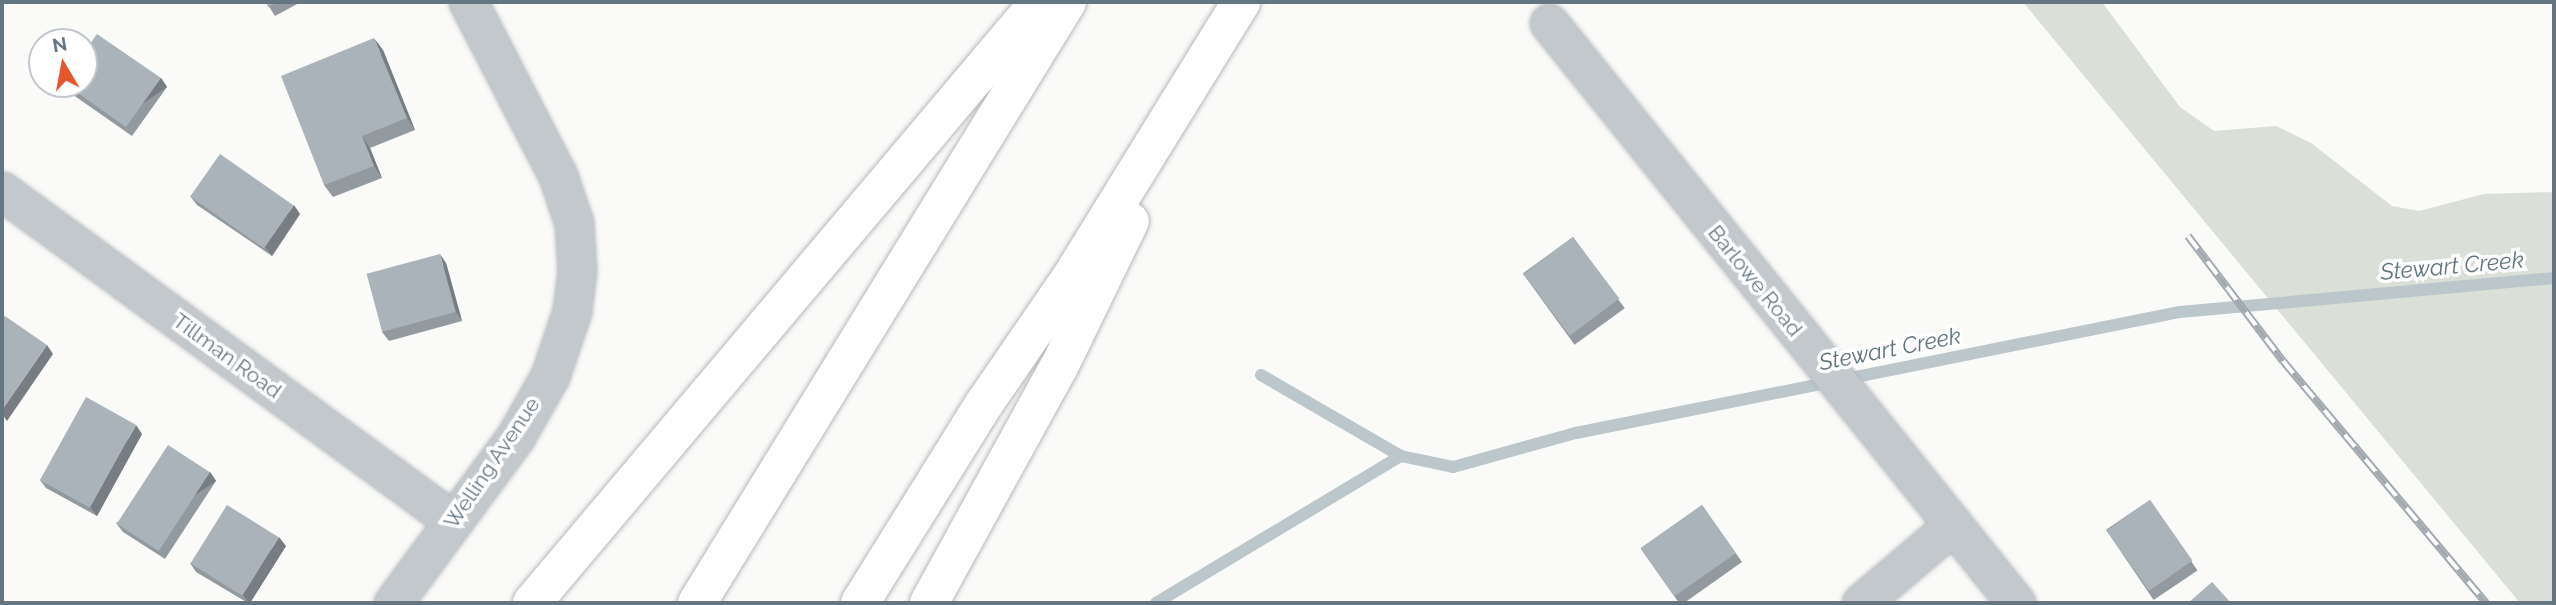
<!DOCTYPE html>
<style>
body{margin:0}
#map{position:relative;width:2556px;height:605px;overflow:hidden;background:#fafaf8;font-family:Raleway,sans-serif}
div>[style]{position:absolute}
.green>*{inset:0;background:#dadfd7}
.stream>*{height:12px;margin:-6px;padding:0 6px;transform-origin:6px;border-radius:6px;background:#bbc7cb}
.roads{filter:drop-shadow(0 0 2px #b4b9bd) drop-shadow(0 0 2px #b4b9bd)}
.minor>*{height:37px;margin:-18.5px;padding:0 18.5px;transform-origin:18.5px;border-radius:18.5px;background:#c3c8cc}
.motorway>*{height:38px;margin:-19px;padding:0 19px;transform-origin:19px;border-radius:19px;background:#fff}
.rail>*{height:8px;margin-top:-4px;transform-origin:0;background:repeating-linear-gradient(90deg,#fff 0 16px,#a2aab0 0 32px);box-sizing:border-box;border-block:2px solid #a2aab0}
.wall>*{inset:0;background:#929a9f;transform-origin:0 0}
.shaded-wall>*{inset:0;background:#777d82;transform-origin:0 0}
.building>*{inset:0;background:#aab3b9;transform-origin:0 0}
span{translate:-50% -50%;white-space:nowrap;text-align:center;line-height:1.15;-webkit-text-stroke:7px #fff;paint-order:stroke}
.street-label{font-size:21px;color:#657683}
.water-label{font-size:23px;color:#60757c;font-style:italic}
.frame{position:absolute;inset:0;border:4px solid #657683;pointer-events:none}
.north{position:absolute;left:28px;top:28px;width:70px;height:70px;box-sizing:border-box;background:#fff;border:2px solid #c1c8cd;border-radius:50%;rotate:350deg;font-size:19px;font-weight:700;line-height:28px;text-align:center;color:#657683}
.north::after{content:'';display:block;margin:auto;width:24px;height:32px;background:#e4572e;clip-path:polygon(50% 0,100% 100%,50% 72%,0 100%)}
</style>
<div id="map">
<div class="green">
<i style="clip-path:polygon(2023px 2px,2102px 2px,2180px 107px,2214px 131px,2276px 126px,2311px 143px,2392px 206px,2419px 211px,2484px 194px,2554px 192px,2554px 603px,2520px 603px)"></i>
</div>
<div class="stream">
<i style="left:1261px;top:375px;width:162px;rotate:30.1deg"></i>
<i style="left:1401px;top:456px;width:53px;rotate:11.9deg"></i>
<i style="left:1453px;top:467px;width:128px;rotate:-15.5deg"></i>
<i style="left:1576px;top:433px;width:616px;rotate:-11.33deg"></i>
<i style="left:2180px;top:312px;width:376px;rotate:-5.2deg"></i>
<i style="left:1156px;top:603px;width:286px;rotate:-31deg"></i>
</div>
<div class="roads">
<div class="minor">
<i style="left:1549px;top:23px;width:745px;rotate:51.16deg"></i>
<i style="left:2px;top:191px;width:559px;rotate:36.19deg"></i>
<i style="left:393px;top:603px;width:207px;rotate:-53.6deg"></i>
<i style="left:516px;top:436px;width:69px;rotate:-60.5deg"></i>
<i style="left:550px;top:376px;width:69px;rotate:-71.3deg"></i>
<i style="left:572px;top:311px;width:39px;rotate:-83deg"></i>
<i style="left:577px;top:272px;width:49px;rotate:-93.5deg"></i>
<i style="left:574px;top:223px;width:50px;rotate:-108.8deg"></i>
<i style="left:558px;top:176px;width:196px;rotate:-117.3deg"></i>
<i style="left:1861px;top:603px;width:121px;rotate:-40.3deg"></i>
</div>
<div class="motorway">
<i style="left:532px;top:603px;width:786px;rotate:-49.85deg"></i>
<i style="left:697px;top:603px;width:706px;rotate:-58.38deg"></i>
<i style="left:860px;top:603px;width:234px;rotate:-58.1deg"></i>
<i style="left:984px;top:404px;width:155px;rotate:-55.5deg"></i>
<i style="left:1072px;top:276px;width:322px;rotate:-58.3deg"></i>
<i style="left:929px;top:603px;width:269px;rotate:-61.2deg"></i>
<i style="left:1059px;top:367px;width:162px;rotate:-64.1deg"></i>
</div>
</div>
<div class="rail">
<i style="left:2188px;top:236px;width:157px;rotate:52.8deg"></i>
<i style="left:2283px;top:361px;width:316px;rotate:50deg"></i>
</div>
<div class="wall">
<i style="clip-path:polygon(266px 2px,301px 2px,275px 16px)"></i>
<i style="clip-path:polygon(383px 50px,415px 130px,370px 148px,382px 178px,333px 197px,324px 185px)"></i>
<i style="clip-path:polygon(161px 78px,167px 87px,132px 136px,69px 92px,64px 84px,84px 84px)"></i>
<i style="clip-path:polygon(190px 196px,300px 214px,272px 256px,197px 205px)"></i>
<i style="left:1573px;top:237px;width:88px;height:62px;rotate:54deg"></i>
<i style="clip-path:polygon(446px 263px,462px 321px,389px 341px,382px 332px)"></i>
<i style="clip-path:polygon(142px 434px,97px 516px,46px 488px,40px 480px)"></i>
<i style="clip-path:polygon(210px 472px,216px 481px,165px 559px,123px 532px,116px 523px)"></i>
<i style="left:2150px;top:500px;width:85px;height:53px;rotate:56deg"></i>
<i style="clip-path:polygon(1702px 505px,1742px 562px,1684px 603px,1679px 603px,1641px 549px)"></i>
<i style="clip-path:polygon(286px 546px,250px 603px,248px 603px,196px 572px,190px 563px)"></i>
</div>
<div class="shaded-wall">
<i style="clip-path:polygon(374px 38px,383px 50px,415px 130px,407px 118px)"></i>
<i style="left:161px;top:78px;width:11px;height:60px;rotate:56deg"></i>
<i style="clip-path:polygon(362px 136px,370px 148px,382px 178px,374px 166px)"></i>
<i style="clip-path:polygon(294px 205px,300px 214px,272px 256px,265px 247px)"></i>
<i style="clip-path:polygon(440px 254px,446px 263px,462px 321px,456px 312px)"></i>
<i style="clip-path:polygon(47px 345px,53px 354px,7px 421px,2px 414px,2px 410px)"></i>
<i style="clip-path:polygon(136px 425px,142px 434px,97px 516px,90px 507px)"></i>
<i style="left:210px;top:472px;width:11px;height:93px;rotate:56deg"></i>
<i style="clip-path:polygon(279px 537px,286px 546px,250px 603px,249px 603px,243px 595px)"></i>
</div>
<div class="building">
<i style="clip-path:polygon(266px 2px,278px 2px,268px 7px)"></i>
<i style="clip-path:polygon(97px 34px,161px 78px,126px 127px,65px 84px,84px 84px,84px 52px)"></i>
<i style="clip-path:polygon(374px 38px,407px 118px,362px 136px,374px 166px,324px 185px,281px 76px)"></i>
<i style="left:220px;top:154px;width:90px;height:52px;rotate:35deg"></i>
<i style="left:1573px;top:237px;width:77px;height:62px;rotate:53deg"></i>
<i style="left:440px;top:254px;width:60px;height:76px;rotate:75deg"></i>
<i style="clip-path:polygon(2px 314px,47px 345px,2px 410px)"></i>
<i style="left:86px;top:397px;width:57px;height:95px;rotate:29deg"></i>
<i style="left:168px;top:445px;width:50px;height:94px;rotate:33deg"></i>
<i style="left:2150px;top:500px;width:74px;height:53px;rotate:55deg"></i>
<i style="left:227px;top:505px;width:61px;height:69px;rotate:32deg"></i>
<i style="left:1702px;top:505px;width:59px;height:75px;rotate:55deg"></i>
<i style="clip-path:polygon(2212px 582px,2231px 603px,2188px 603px)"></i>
</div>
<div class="street-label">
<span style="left:1755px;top:281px;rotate:51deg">Barlowe Road</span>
<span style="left:227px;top:356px;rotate:36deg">Tillman Road</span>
<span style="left:492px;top:463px;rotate:-56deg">Welling Avenue</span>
</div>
<div class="water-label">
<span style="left:2452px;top:266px;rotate:-5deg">Stewart Creek</span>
<span style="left:1890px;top:349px;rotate:-11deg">Stewart Creek</span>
</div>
<div class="frame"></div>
<div class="north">N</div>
</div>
